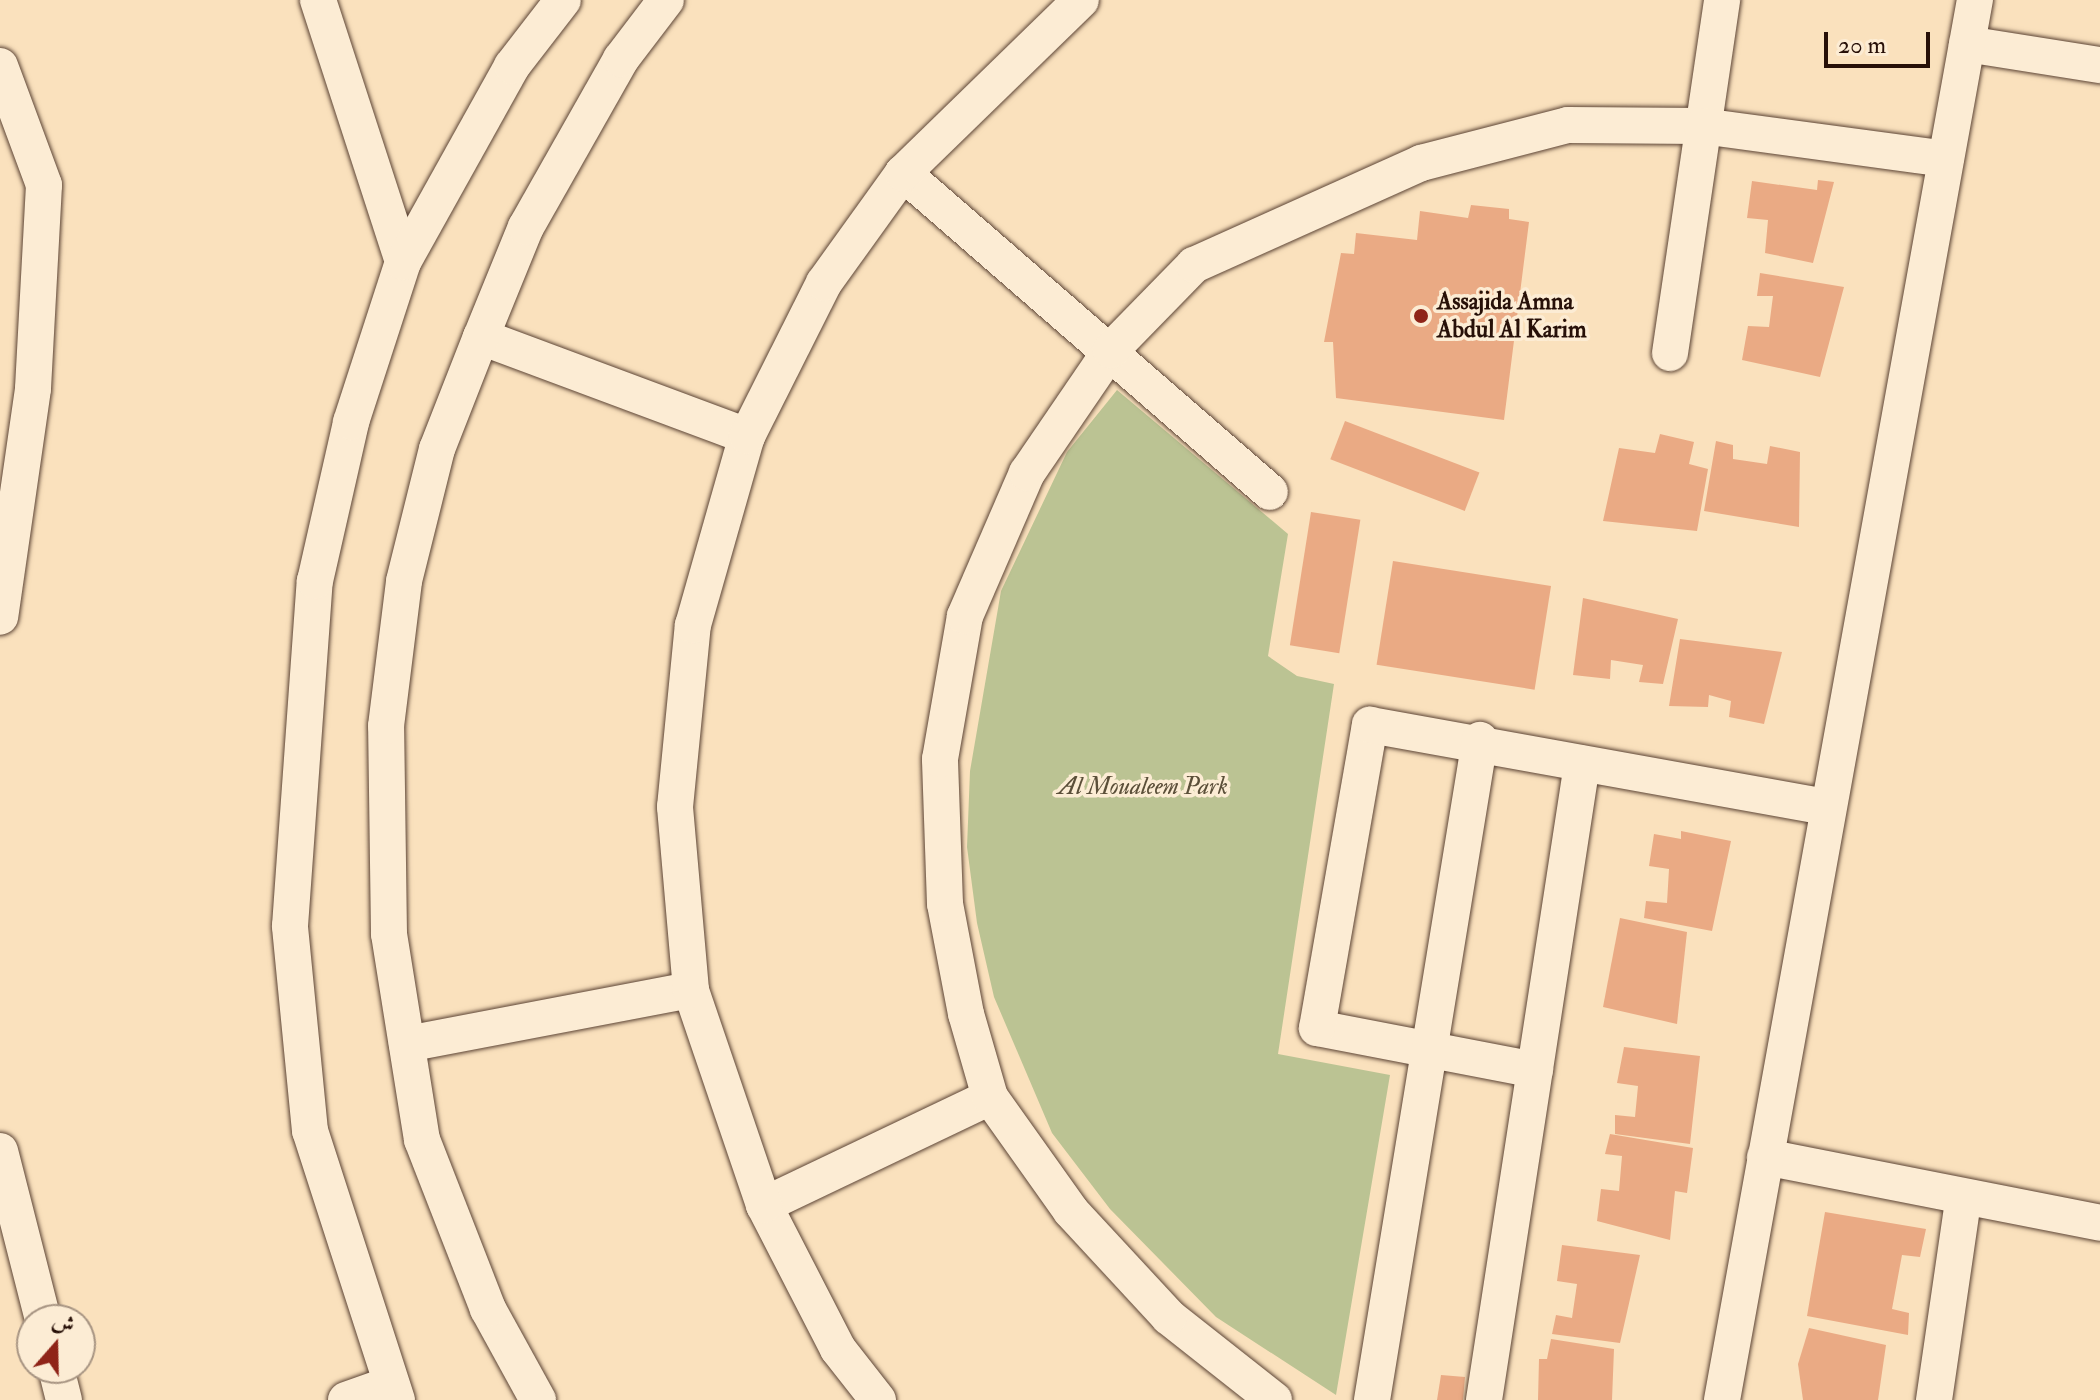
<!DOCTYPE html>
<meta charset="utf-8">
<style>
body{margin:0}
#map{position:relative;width:2100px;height:1400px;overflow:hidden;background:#fae1bd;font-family:"IM FELL Double Pica",Amiri,serif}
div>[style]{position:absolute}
.green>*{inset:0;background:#bbc393}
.building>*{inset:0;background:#eaaa84;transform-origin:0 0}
.roads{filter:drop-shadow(0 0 2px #5c4435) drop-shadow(0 0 2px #5c4435)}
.minor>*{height:36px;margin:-18px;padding:0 18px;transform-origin:18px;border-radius:18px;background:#fcecd4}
.dots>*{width:22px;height:22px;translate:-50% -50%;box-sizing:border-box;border:4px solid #fcecd4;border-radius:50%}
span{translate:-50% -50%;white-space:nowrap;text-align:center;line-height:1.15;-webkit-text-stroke:7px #fcecd4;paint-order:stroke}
.poi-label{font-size:24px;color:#271008;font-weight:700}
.left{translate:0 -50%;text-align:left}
.park-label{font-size:24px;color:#5b4f39;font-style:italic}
.north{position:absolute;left:16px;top:1304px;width:80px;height:80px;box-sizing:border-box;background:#fcecd4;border:2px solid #a79482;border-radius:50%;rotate:20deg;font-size:22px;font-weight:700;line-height:32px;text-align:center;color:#271008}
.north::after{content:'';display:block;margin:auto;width:28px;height:36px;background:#8f2418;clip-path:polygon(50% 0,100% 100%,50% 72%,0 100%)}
.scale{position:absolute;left:1824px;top:32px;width:106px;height:36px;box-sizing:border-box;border:4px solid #271008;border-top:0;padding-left:10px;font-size:24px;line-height:28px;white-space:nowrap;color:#271008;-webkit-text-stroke:6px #fcecd4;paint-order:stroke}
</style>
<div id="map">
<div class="green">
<i style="clip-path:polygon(1117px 390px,1288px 534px,1268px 656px,1297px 676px,1334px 684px,1278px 1054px,1390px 1075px,1336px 1395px,1216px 1317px,1110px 1209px,1052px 1133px,994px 997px,977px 923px,967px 847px,970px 771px,1001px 591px,1067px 452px)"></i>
</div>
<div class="building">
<i style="clip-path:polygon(1818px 180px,1834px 182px,1813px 263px,1765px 253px,1768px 220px,1747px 218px,1752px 181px,1817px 190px)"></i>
<i style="clip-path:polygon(1471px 205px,1509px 209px,1509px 219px,1529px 222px,1504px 420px,1336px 398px,1333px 342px,1324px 342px,1341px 253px,1354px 254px,1356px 233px,1417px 240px,1420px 211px,1468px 218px)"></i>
<i style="clip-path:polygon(1760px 273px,1844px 287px,1820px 377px,1742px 360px,1748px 326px,1769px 327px,1773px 296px,1757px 296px)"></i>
<i style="left:1345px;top:421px;width:144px;height:41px;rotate:21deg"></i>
<i style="clip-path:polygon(1660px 434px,1694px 442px,1689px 464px,1708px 469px,1697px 531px,1603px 521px,1619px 448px,1655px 453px)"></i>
<i style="clip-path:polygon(1716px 441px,1733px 445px,1733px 459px,1767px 464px,1770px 446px,1800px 452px,1799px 527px,1704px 511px)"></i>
<i style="left:1311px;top:512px;width:50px;height:135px;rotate:9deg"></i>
<i style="left:1393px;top:561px;width:160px;height:105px;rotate:9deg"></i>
<i style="clip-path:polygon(1583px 598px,1678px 619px,1663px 684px,1639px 682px,1643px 665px,1611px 660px,1610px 679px,1573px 675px)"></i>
<i style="clip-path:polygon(1680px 639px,1782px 652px,1764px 724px,1729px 717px,1731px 701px,1709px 695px,1708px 707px,1669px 706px)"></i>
<i style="clip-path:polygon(1681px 831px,1731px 841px,1712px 931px,1644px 918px,1646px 901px,1667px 903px,1669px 869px,1649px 866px,1654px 834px,1681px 839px)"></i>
<i style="clip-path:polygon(1620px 918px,1687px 932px,1677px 1024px,1603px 1007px)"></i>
<i style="clip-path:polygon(1624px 1047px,1700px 1056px,1690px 1144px,1615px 1134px,1615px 1115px,1635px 1117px,1638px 1086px,1617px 1083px)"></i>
<i style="clip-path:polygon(1610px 1134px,1693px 1148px,1687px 1193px,1675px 1191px,1670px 1240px,1597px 1221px,1601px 1189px,1619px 1191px,1622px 1156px,1605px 1154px)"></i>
<i style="clip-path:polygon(1825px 1212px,1926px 1229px,1920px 1257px,1902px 1255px,1892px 1309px,1909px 1313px,1908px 1335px,1807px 1316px)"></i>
<i style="clip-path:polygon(1562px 1245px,1640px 1255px,1620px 1343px,1552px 1334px,1556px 1315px,1572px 1318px,1577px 1284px,1557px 1281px)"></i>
<i style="clip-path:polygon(1809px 1328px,1886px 1345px,1878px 1400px,1803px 1400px,1798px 1364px)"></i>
<i style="clip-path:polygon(1551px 1339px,1614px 1349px,1612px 1400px,1538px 1400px,1539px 1359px,1547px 1359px)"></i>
<i style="clip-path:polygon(1441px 1375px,1465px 1377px,1463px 1400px,1437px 1400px)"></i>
</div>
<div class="roads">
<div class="minor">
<i style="left:318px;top:0;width:275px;rotate:72deg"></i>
<i style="left:1967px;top:44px;width:135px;rotate:9deg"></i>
<i style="left:0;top:66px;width:127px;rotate:69.7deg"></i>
<i style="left:44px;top:185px;width:204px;rotate:93.1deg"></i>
<i style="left:33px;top:389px;width:230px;rotate:98.2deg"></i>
<i style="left:903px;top:173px;width:486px;rotate:41deg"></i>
<i style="left:481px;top:337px;width:284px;rotate:20.4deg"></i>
<i style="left:1670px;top:353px;width:357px;rotate:-81.6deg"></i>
<i style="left:407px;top:1044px;width:289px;rotate:-10.8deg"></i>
<i style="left:1535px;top:1070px;width:222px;rotate:-169.1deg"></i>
<i style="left:1317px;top:1028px;width:308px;rotate:-80.1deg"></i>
<i style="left:1370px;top:725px;width:465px;rotate:10.2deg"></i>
<i style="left:0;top:1151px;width:174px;rotate:75.7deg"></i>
<i style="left:1765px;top:1157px;width:341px;rotate:11.1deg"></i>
<i style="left:764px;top:1205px;width:250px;rotate:-25.5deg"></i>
<i style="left:56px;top:1368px;width:33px;rotate:76deg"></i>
<i style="left:346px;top:1400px;width:45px;rotate:-19.7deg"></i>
<i style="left:397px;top:1400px;width:283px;rotate:-107.9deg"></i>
<i style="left:310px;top:1131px;width:206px;rotate:-95.6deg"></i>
<i style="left:290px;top:926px;width:346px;rotate:-85.9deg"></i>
<i style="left:315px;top:581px;width:163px;rotate:-77.2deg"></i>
<i style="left:351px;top:422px;width:168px;rotate:-72deg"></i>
<i style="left:403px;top:262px;width:224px;rotate:-60.9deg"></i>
<i style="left:512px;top:66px;width:83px;rotate:-52.3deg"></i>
<i style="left:538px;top:1400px;width:104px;rotate:-118.8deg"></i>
<i style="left:488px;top:1309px;width:181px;rotate:-111.3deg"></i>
<i style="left:422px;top:1140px;width:209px;rotate:-99.1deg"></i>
<i style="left:389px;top:934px;width:208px;rotate:-90.8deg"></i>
<i style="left:386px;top:726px;width:146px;rotate:-82.9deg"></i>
<i style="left:404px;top:581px;width:136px;rotate:-76deg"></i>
<i style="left:437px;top:449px;width:120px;rotate:-68.6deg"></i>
<i style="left:481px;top:337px;width:119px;rotate:-67.8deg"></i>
<i style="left:526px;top:227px;width:193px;rotate:-60.5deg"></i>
<i style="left:621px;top:59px;width:74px;rotate:-52.7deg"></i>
<i style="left:878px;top:1400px;width:65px;rotate:-128.1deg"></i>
<i style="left:838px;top:1349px;width:162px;rotate:-117.2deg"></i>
<i style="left:764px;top:1205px;width:227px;rotate:-108.8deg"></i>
<i style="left:691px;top:990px;width:184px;rotate:-95deg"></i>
<i style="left:675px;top:807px;width:183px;rotate:-84.4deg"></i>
<i style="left:693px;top:625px;width:197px;rotate:-74.1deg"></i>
<i style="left:747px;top:436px;width:171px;rotate:-63.3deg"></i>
<i style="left:824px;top:283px;width:135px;rotate:-54.3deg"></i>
<i style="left:903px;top:173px;width:248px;rotate:-44.2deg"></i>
<i style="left:1274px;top:1400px;width:134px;rotate:-141.7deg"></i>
<i style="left:1169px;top:1317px;width:144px;rotate:-132.8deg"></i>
<i style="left:1071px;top:1211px;width:140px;rotate:-125.4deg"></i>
<i style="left:990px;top:1097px;width:86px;rotate:-106.1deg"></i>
<i style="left:966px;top:1014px;width:112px;rotate:-100.8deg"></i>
<i style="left:945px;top:904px;width:145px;rotate:-92deg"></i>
<i style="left:940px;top:759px;width:145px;rotate:-80.1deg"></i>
<i style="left:965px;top:616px;width:156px;rotate:-66.6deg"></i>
<i style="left:1027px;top:473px;width:149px;rotate:-55.7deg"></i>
<i style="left:1111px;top:350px;width:119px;rotate:-45.7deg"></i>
<i style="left:1194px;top:265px;width:249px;rotate:-24.2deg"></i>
<i style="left:1421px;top:163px;width:152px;rotate:-14.5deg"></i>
<i style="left:1568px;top:125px;width:134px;rotate:0.4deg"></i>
<i style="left:1702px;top:126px;width:246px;rotate:7.7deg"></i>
<i style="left:1372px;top:1400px;width:669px;rotate:-80.71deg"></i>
<i style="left:1484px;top:1400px;width:644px;rotate:-81.24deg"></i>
<i style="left:1722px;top:1400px;width:1423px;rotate:-79.76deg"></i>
<i style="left:1934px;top:1400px;width:201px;rotate:-81.7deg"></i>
</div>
</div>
<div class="dots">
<i style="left:1421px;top:316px;background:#8f2418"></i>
</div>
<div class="poi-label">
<span class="left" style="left:1437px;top:316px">Assajida Amna<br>Abdul Al Karim</span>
</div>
<div class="park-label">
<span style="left:1143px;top:787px">Al Moualeem Park</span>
</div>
<div class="north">ش</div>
<div class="scale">20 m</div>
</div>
